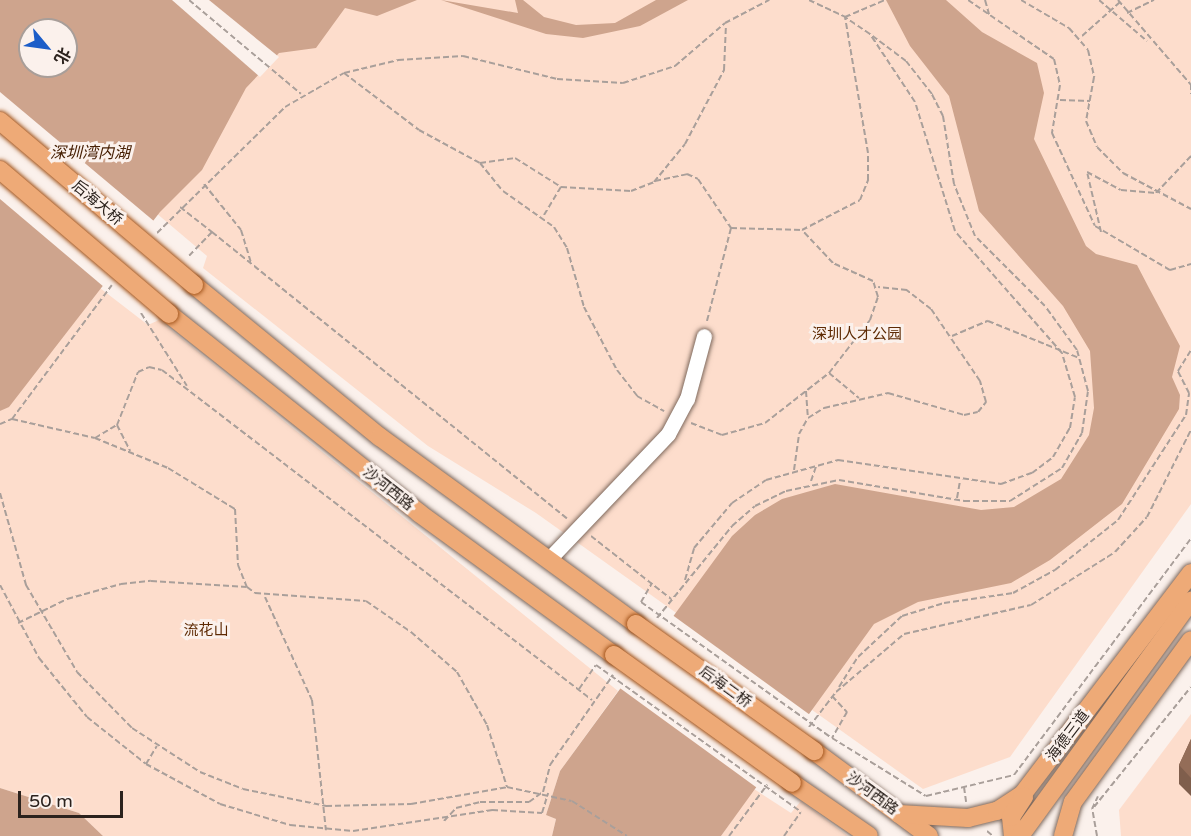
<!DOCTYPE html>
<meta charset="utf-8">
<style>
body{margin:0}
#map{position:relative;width:1191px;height:836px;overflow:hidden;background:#fbf1ec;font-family:"Varela Round","Noto Sans SC",sans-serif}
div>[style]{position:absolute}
.green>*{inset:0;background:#fdddcc}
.water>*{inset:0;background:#cea48d}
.pier>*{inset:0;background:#fbf1ec;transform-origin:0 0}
.path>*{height:2px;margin-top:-1px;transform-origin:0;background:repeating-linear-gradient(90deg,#a99f9a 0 6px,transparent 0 9px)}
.roads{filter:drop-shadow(0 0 2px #7e695d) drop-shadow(0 0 2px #7e695d)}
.minor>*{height:15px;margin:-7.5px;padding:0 7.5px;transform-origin:7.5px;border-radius:7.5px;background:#fff}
.major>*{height:18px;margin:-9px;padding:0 9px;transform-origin:9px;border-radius:9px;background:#ea7}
.path-bridge>*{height:2px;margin-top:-1px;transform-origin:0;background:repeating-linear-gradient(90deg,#a99f9a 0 6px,transparent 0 9px)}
.bridges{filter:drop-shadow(0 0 2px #a3551c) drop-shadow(0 0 2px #a3551c)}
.major-bridge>*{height:18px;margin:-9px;padding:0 9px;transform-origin:9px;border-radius:9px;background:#ea7}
.wall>*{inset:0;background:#7f5e4c}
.building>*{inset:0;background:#946d58}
span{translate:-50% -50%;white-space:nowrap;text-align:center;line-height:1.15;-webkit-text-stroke:6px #fbf1ec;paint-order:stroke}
.street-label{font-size:15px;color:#2b221d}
.park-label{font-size:15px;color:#5e2a03}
.water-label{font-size:16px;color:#472004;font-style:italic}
.north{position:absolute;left:18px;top:18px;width:60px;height:60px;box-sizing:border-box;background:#fbf1ec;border:2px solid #a89e99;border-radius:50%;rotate:119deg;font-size:16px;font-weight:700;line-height:24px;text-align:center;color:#2b221d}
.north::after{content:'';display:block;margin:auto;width:21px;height:27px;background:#1c5dc8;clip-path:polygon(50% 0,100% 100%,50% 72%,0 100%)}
.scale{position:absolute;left:18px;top:791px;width:105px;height:27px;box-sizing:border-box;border:3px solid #2b221d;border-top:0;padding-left:8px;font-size:18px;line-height:21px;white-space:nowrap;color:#2b221d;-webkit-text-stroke:4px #fbf1ec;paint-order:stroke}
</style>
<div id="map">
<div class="green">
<i style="clip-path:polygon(evenodd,0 0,1191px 0,1191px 504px,1010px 757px,923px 789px,536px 513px,428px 446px,203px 268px,207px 256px,0 81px,0 0,30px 30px,66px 30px,66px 66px,30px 66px,30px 30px)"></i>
<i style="clip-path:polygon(100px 288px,148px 325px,159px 320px,618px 691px,560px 771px,546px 815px,556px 819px,552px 836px,103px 836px,79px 813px,0 788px,0 411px,9px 406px)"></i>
<i style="clip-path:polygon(1191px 714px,1191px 836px,1121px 836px,1119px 810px)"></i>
<i style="clip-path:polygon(754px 789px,791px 813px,801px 801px,848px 836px,721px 836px)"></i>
</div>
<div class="water">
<i style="clip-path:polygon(evenodd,0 0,417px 0,377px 16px,345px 8px,316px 48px,279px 53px,246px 88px,202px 170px,160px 212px,9px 407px,0 411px,0 0,30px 30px,66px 30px,66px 66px,30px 66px,30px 30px)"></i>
<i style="clip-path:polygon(441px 0,518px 13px,515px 0,523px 0,544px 17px,576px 25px,615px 23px,656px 0,688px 0,640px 26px,583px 38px,546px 34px)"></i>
<i style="clip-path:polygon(886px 0,946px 0,982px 32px,1037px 63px,1044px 93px,1034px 139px,1086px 246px,1096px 254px,1137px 265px,1149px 288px,1180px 346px,1172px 377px,1180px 395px,1179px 409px,1122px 504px,1050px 560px,1011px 583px,918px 602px,874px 624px,721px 836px,552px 836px,556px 819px,546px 815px,560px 771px,732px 536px,755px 515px,782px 499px,835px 484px,981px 510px,1014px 507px,1061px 479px,1089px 435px,1094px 408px,1090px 351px,1063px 306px,979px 211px,949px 96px,910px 46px)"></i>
<i style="clip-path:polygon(0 788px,79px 813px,103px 836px,0 836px)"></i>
</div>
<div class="pier">
<i style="clip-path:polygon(172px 0,209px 0,279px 57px,260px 77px)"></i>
<i style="clip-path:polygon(0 92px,155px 222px,104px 287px,0 199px)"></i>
<i style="left:671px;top:614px;width:172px;height:90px;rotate:36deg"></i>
</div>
<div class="path">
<i style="left:189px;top:0;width:146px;rotate:40deg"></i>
<i style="left:809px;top:0;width:40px;rotate:25deg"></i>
<i style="left:845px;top:17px;width:43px;rotate:-23deg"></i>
<i style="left:968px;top:0;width:104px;rotate:34.5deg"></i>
<i style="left:1054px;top:59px;width:27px;rotate:77deg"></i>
<i style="left:1060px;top:85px;width:49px;rotate:99.5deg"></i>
<i style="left:1052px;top:133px;width:102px;rotate:65.2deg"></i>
<i style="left:1095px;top:226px;width:87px;rotate:30.4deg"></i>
<i style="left:1170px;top:270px;width:22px;rotate:-16deg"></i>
<i style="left:985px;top:0;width:15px;rotate:74deg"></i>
<i style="left:1021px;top:0;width:56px;rotate:30.3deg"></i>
<i style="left:1069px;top:28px;width:29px;rotate:49deg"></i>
<i style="left:1088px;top:50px;width:28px;rotate:77deg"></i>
<i style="left:1094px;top:77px;width:45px;rotate:100.3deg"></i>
<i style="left:1086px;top:121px;width:28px;rotate:67deg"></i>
<i style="left:1097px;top:147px;width:37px;rotate:45deg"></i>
<i style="left:1123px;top:173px;width:77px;rotate:27.9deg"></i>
<i style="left:1099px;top:0;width:63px;rotate:40.5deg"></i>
<i style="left:1118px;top:0;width:112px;rotate:49.3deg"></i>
<i style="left:1127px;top:13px;width:30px;rotate:-26deg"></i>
<i style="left:1082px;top:36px;width:51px;rotate:-41.8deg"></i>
<i style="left:344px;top:73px;width:94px;rotate:37.2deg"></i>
<i style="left:419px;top:130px;width:69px;rotate:28.4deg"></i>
<i style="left:480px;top:163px;width:35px;rotate:-8deg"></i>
<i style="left:515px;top:158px;width:54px;rotate:32.2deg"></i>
<i style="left:561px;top:187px;width:70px;rotate:3.3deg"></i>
<i style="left:631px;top:191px;width:25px;rotate:-21deg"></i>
<i style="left:654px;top:182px;width:49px;rotate:-50.8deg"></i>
<i style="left:685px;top:144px;width:84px;rotate:-62.2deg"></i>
<i style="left:724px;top:70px;width:45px;rotate:-87.5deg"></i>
<i style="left:1191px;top:84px;width:10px;rotate:90deg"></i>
<i style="left:1060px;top:100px;width:30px;rotate:2deg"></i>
<i style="left:480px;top:163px;width:36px;rotate:51deg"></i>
<i style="left:503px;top:191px;width:62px;rotate:35.2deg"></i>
<i style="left:554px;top:227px;width:25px;rotate:58deg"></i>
<i style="left:567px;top:248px;width:61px;rotate:73.9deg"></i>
<i style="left:584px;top:307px;width:71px;rotate:62.4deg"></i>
<i style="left:617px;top:370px;width:33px;rotate:52deg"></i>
<i style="left:637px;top:396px;width:31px;rotate:29deg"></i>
<i style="left:655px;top:181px;width:33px;rotate:-12deg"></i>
<i style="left:687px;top:174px;width:12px;rotate:24deg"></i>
<i style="left:698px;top:179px;width:59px;rotate:56deg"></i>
<i style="left:731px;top:228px;width:96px;rotate:104.5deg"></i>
<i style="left:204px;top:184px;width:59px;rotate:51.2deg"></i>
<i style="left:241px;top:230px;width:34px;rotate:73deg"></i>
<i style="left:180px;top:207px;width:41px;rotate:38deg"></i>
<i style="left:212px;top:232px;width:33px;rotate:134deg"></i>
<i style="left:544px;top:215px;width:33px;rotate:-59deg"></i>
<i style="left:731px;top:228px;width:71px;rotate:1.6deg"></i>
<i style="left:802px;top:230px;width:65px;rotate:-27.3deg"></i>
<i style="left:860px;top:200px;width:22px;rotate:-68deg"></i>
<i style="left:868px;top:180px;width:27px;rotate:-90deg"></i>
<i style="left:868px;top:153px;width:138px;rotate:-99.6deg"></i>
<i style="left:212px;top:232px;width:456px;rotate:38.9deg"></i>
<i style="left:1101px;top:232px;width:62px;rotate:-103.1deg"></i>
<i style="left:1087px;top:172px;width:38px;rotate:28deg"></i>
<i style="left:1121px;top:190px;width:35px;rotate:5deg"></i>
<i style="left:1156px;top:193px;width:51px;rotate:-46.6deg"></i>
<i style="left:157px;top:233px;width:180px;rotate:-44.5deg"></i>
<i style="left:285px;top:107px;width:68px;rotate:-30deg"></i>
<i style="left:344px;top:73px;width:56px;rotate:-13.5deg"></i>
<i style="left:398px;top:60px;width:65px;rotate:-3.5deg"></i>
<i style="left:463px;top:56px;width:97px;rotate:13.7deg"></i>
<i style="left:557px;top:79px;width:66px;rotate:3.5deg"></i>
<i style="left:623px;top:83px;width:55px;rotate:-18.1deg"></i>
<i style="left:675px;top:66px;width:66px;rotate:-40.7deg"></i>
<i style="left:725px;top:23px;width:50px;rotate:-27.6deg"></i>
<i style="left:141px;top:313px;width:86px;rotate:57.8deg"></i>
<i style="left:952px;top:336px;width:39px;rotate:-23deg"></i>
<i style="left:988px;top:321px;width:98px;rotate:22.1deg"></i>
<i style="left:829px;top:373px;width:39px;rotate:40deg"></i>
<i style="left:806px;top:391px;width:27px;rotate:86deg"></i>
<i style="left:12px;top:419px;width:85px;rotate:12.9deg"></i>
<i style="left:95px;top:438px;width:26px;rotate:-31deg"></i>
<i style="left:117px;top:425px;width:57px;rotate:-68.4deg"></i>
<i style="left:138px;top:372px;width:12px;rotate:-24deg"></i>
<i style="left:149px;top:367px;width:13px;rotate:13deg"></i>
<i style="left:162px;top:370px;width:542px;rotate:37.5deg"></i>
<i style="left:691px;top:423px;width:33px;rotate:21deg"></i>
<i style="left:722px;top:435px;width:45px;rotate:-15.6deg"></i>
<i style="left:765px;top:423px;width:81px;rotate:-38deg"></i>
<i style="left:829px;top:373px;width:67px;rotate:-52.3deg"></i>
<i style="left:870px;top:320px;width:24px;rotate:-71deg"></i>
<i style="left:878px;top:297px;width:17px;rotate:-107deg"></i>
<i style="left:873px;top:281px;width:44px;rotate:-155.8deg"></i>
<i style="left:833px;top:263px;width:45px;rotate:-133.2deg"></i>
<i style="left:0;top:424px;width:13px;rotate:-23deg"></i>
<i style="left:12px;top:419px;width:167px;rotate:-53.3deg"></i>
<i style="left:117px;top:425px;width:29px;rotate:63deg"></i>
<i style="left:95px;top:438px;width:79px;rotate:22.3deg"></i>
<i style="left:168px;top:468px;width:79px;rotate:31.5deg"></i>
<i style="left:235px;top:509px;width:56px;rotate:86.9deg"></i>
<i style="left:238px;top:565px;width:24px;rotate:68deg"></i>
<i style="left:247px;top:587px;width:10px;rotate:37deg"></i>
<i style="left:255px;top:593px;width:111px;rotate:4.1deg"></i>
<i style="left:366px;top:601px;width:55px;rotate:34.6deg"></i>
<i style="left:411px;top:632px;width:61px;rotate:41deg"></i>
<i style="left:457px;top:672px;width:61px;rotate:60.5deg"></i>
<i style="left:487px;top:725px;width:65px;rotate:72.1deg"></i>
<i style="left:794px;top:470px;width:36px;rotate:-82deg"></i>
<i style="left:799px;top:434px;width:18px;rotate:-61deg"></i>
<i style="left:808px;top:418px;width:19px;rotate:-32deg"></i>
<i style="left:824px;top:408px;width:66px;rotate:-13.2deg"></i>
<i style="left:888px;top:393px;width:79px;rotate:16.1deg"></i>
<i style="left:964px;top:415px;width:14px;rotate:-12deg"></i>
<i style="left:978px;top:412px;width:13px;rotate:-51deg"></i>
<i style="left:986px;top:402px;width:22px;rotate:-106deg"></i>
<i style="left:980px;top:381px;width:87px;rotate:-124.2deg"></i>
<i style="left:931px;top:309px;width:31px;rotate:-142deg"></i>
<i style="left:907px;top:290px;width:29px;rotate:-174deg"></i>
<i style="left:811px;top:481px;width:18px;rotate:-71deg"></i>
<i style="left:0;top:493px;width:96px;rotate:74.2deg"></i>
<i style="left:26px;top:585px;width:101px;rotate:59.6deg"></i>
<i style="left:77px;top:672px;width:78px;rotate:45.5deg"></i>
<i style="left:132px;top:728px;width:81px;rotate:32.9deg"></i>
<i style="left:200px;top:772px;width:46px;rotate:21.6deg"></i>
<i style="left:243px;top:789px;width:85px;rotate:11.6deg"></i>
<i style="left:326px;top:806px;width:85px;rotate:-1.3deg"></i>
<i style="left:411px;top:804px;width:97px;rotate:-10deg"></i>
<i style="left:507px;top:787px;width:66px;rotate:12.2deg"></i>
<i style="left:572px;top:801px;width:65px;rotate:32.5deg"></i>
<i style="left:957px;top:498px;width:17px;rotate:-80deg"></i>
<i style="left:591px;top:536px;width:102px;rotate:38.2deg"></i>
<i style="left:685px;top:580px;width:33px;rotate:-74deg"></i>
<i style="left:694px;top:548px;width:59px;rotate:-49.8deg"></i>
<i style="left:732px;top:503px;width:41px;rotate:-34.1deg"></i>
<i style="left:766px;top:480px;width:75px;rotate:-15.5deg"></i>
<i style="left:838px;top:460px;width:165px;rotate:8.4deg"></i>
<i style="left:1001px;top:484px;width:33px;rotate:-20deg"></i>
<i style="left:1032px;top:473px;width:26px;rotate:-37deg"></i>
<i style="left:1053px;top:457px;width:34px;rotate:-60deg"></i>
<i style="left:1070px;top:428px;width:31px;rotate:-81deg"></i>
<i style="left:1075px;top:397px;width:46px;rotate:-106.5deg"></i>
<i style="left:1062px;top:353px;width:162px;rotate:-131.3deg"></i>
<i style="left:955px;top:231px;width:135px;rotate:-107.2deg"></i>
<i style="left:915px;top:102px;width:82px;rotate:-123.5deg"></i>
<i style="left:870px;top:34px;width:30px;rotate:-146deg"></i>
<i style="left:0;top:585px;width:83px;rotate:61.9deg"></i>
<i style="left:39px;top:658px;width:76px;rotate:50.9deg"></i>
<i style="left:87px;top:717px;width:75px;rotate:38.5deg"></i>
<i style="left:146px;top:764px;width:84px;rotate:28.4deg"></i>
<i style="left:220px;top:804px;width:73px;rotate:16.7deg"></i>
<i style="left:290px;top:825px;width:63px;rotate:5.4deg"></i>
<i style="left:353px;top:831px;width:141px;rotate:-8.6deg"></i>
<i style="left:492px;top:810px;width:50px;rotate:3.4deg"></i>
<i style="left:542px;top:813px;width:21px;rotate:-73deg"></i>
<i style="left:265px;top:597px;width:113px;rotate:65.5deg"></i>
<i style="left:312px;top:700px;width:131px;rotate:83.9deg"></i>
<i style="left:641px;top:602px;width:22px;rotate:-60deg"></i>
<i style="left:657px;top:618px;width:119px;rotate:-50.8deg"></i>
<i style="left:732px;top:526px;width:30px;rotate:-41deg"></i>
<i style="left:755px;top:506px;width:34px;rotate:-26deg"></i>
<i style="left:786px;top:491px;width:54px;rotate:-11.7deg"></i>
<i style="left:839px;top:480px;width:127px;rotate:9.5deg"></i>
<i style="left:964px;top:501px;width:46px"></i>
<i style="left:1010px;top:501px;width:62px;rotate:-32.4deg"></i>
<i style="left:1062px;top:468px;width:40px;rotate:-60.3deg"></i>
<i style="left:1082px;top:433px;width:42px;rotate:-81.9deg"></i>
<i style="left:1088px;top:391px;width:42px;rotate:-105deg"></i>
<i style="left:1077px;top:350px;width:54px;rotate:-126deg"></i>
<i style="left:1045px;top:306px;width:99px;rotate:-135deg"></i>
<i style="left:975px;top:236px;width:56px;rotate:-112deg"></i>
<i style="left:954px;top:184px;width:69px;rotate:-99.2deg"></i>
<i style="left:943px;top:116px;width:25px;rotate:-117deg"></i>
<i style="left:932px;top:94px;width:42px;rotate:-128.2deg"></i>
<i style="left:906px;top:61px;width:45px;rotate:-143.1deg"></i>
<i style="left:18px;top:623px;width:55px;rotate:-26.1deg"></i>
<i style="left:67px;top:599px;width:56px;rotate:-15.5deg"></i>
<i style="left:121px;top:584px;width:30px;rotate:-6deg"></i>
<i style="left:151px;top:581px;width:96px;rotate:3.6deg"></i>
<i style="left:839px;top:687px;width:36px;rotate:-58deg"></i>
<i style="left:858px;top:657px;width:60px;rotate:-43deg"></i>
<i style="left:902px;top:616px;width:44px;rotate:-17.2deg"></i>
<i style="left:944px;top:603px;width:70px;rotate:-8.2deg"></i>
<i style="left:1013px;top:593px;width:48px;rotate:-28.7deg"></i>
<i style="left:1055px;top:570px;width:80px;rotate:-38.4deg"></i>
<i style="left:1118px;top:520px;width:125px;rotate:-57.1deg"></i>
<i style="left:1186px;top:415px;width:22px;rotate:-82deg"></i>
<i style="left:1189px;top:393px;width:25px;rotate:-117deg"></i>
<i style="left:1178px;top:371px;width:25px;rotate:-58deg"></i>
<i style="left:579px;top:689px;width:29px;rotate:-55deg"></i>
<i style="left:832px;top:696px;width:22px;rotate:47deg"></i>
<i style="left:847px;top:712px;width:30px;rotate:120deg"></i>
<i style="left:832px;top:738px;width:110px;rotate:31.7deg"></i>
<i style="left:926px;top:796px;width:90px;rotate:-13.4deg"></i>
<i style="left:1014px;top:775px;width:296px;rotate:-53.2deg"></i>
<i style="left:809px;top:727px;width:44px;rotate:-52.4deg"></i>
<i style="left:836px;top:692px;width:89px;rotate:-40.5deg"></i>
<i style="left:904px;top:634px;width:130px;rotate:-12.9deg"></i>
<i style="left:1031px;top:605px;width:99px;rotate:-32.2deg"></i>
<i style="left:1115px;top:552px;width:47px;rotate:-47.6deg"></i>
<i style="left:1147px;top:517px;width:97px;rotate:-63.2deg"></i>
<i style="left:146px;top:764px;width:21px;rotate:-59deg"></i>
<i style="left:964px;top:787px;width:15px;rotate:82deg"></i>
<i style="left:1094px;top:807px;width:154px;rotate:-51.1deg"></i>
<i style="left:444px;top:821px;width:18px;rotate:-47deg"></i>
<i style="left:456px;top:808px;width:25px;rotate:-14deg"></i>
<i style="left:480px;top:802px;width:49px"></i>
<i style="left:529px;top:802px;width:17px;rotate:-36deg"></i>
<i style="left:543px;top:792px;width:28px;rotate:-75deg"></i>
<i style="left:550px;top:765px;width:110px;rotate:-55deg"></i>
<i style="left:987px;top:831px;width:8px;rotate:40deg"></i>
<i style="left:729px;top:836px;width:64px;rotate:-53.3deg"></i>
<i style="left:784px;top:836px;width:29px;rotate:-55deg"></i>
<i style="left:1097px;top:836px;width:27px;rotate:-100deg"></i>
<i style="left:1092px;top:809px;width:14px;rotate:-65deg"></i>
</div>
<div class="roads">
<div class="minor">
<i style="left:548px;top:560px;width:174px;rotate:-46.4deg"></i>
<i style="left:668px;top:434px;width:40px;rotate:-62deg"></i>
<i style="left:687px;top:399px;width:65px;rotate:-74.9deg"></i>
</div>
<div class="major">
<i style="left:194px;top:285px;width:240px;rotate:39.3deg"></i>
<i style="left:380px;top:437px;width:317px;rotate:36.1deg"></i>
<i style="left:169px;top:314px;width:320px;rotate:38.5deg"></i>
<i style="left:419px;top:513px;width:241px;rotate:36.1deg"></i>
<i style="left:814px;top:751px;width:143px;rotate:36.5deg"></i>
<i style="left:792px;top:783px;width:93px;rotate:34.5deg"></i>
<i style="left:899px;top:814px;width:69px;rotate:3.3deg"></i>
<i style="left:968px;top:818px;width:30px;rotate:-14deg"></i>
<i style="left:997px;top:811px;width:30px;rotate:-33deg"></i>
<i style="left:1022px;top:795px;width:279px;rotate:-52.7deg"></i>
<i style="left:1013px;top:836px;width:19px;rotate:-96deg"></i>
<i style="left:1011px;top:817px;width:24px;rotate:-57deg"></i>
<i style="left:1020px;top:836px;width:291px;rotate:-54deg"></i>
<i style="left:1063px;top:836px;width:35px;rotate:-74deg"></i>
<i style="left:1073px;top:802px;width:200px;rotate:-53.9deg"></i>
</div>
</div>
<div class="path-bridge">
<i style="left:641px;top:602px;width:234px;rotate:35.5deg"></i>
<i style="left:596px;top:665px;width:252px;rotate:35.6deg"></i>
</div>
<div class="bridges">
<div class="major-bridge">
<i style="left:0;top:121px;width:254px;rotate:40.2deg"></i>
<i style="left:0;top:170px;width:222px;rotate:40.4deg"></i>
<i style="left:636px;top:624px;width:219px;rotate:35.5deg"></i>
<i style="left:614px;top:655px;width:219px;rotate:35.7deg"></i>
</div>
</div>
<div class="wall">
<i style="clip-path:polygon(1191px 739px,1191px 796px,1179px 784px,1179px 765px)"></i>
</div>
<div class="building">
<i style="clip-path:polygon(1191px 739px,1191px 778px,1179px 765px)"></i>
</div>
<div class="street-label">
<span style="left:97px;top:203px;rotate:40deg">后海大桥</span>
<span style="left:388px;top:489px;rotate:38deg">沙河西路</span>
<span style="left:725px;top:687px;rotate:36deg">后海二桥</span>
<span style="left:1068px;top:736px;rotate:-53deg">海德三道</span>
<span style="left:872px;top:794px;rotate:36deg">沙河西路</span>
</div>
<div class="park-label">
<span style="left:857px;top:335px">深圳人才公园</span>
<span style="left:206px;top:631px">流花山</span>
</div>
<div class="water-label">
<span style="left:90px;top:153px">深圳湾内湖</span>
</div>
<div class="north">北</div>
<div class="scale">50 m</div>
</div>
